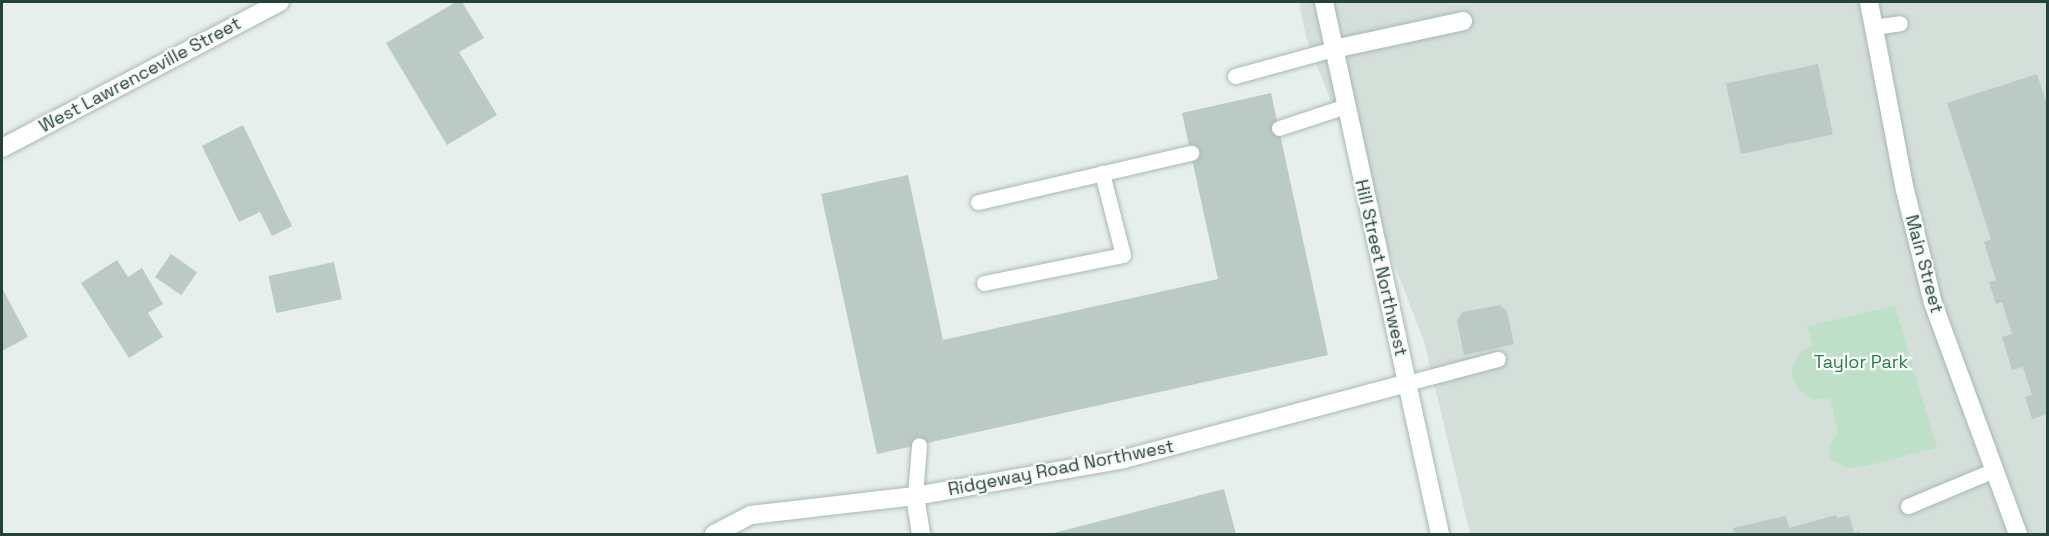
<!DOCTYPE html>
<style>
body{margin:0}
#map{position:relative;width:2049px;height:536px;overflow:hidden;background:#e6efeb;font-family:"Space Grotesk",sans-serif}
div>[style]{position:absolute}
.built>*{inset:0;background:#d4dfda}
.green>*{inset:0;background:#bfe0c8}
.building>*{inset:0;background:#bbcac4;transform-origin:0 0}
.roads{filter:drop-shadow(0 0 2px #a8b8b2) drop-shadow(0 0 2px #a8b8b2)}
.lane>*{height:15px;margin:-7.5px;padding:0 7.5px;transform-origin:7.5px;border-radius:7.5px;background:#fff}
.street>*{height:18px;margin:-9px;padding:0 9px;transform-origin:9px;border-radius:9px;background:#fff}
.secondary>*{height:18px;margin:-9px;padding:0 9px;transform-origin:9px;border-radius:9px;background:#fff}
span{translate:-50% -50%;white-space:nowrap;text-align:center;line-height:1.15;-webkit-text-stroke:4.5px #f7fbf9;paint-order:stroke}
.street-label{font-size:18px;color:#24423a}
.park-label{font-size:18px;color:#2d7a4b}
.frame{position:absolute;inset:0;border:3px solid #24423a;pointer-events:none}
</style>
<div id="map">
<div class="built">
<i style="clip-path:polygon(1299px 2px,2047px 2px,2047px 534px,1470px 534px,1424px 341px,1306px 37px)"></i>
</div>
<div class="green">
<i style="clip-path:polygon(1895px 306px,1937px 448px,1862px 467px,1846px 468px,1830px 458px,1829px 447px,1838px 433px,1830px 398px,1813px 400px,1798px 389px,1792px 375px,1793px 364px,1801px 351px,1813px 345px,1807px 326px)"></i>
</div>
<div class="building">
<i style="clip-path:polygon(456px 2px,462px 2px,484px 38px,459px 52px,497px 115px,447px 145px,386px 43px)"></i>
<i style="left:1818px;top:64px;width:72px;height:94px;rotate:78deg"></i>
<i style="clip-path:polygon(2037px 74px,2048px 107px,2048px 414px,2032px 419px,2025px 397px,2032px 395px,2023px 367px,2012px 370px,2002px 337px,2012px 334px,2002px 302px,1996px 304px,1989px 282px,1996px 280px,1984px 242px,1991px 239px,1947px 103px)"></i>
<i style="clip-path:polygon(1271px 93px,1328px 355px,877px 454px,821px 194px,908px 175px,943px 340px,1218px 279px,1182px 113px)"></i>
<i style="clip-path:polygon(243px 125px,292px 226px,272px 236px,260px 212px,239px 222px,202px 146px)"></i>
<i style="left:171px;top:254px;width:32px;height:28px;rotate:35deg"></i>
<i style="clip-path:polygon(117px 260px,128px 277px,142px 268px,163px 304px,148px 313px,163px 337px,129px 358px,81px 283px)"></i>
<i style="left:334px;top:262px;width:38px;height:67px;rotate:78deg"></i>
<i style="clip-path:polygon(2px 288px,28px 337px,2px 351px)"></i>
<i style="clip-path:polygon(1500px 305px,1507px 311px,1514px 344px,1464px 355px,1457px 321px,1462px 312px)"></i>
<i style="clip-path:polygon(1224px 489px,1236px 534px,1050px 534px)"></i>
<i style="clip-path:polygon(1836px 515px,1837px 518px,1849px 515px,1854px 533px,1860px 531px,1860px 534px,1735px 534px,1733px 528px,1786px 516px,1789px 528px)"></i>
</div>
<div class="roads">
<div class="lane">
<i style="left:1873px;top:27px;width:27px;rotate:-8deg"></i>
<i style="left:1235px;top:76px;width:103px;rotate:-15.3deg"></i>
<i style="left:1279px;top:128px;width:71px;rotate:-18.2deg"></i>
<i style="left:978px;top:202px;width:219px;rotate:-13deg"></i>
<i style="left:984px;top:283px;width:142px;rotate:-11.4deg"></i>
<i style="left:1123px;top:255px;width:85px;rotate:-104.4deg"></i>
<i style="left:1407px;top:383px;width:94px;rotate:-14.8deg"></i>
<i style="left:915px;top:496px;width:51px;rotate:-85.5deg"></i>
<i style="left:1908px;top:506px;width:93px;rotate:-22.7deg"></i>
</div>
<div class="street">
<i style="left:1324px;top:2px;width:544px;rotate:77.7deg"></i>
<i style="left:1869px;top:2px;width:191px;rotate:79.2deg"></i>
<i style="left:1905px;top:190px;width:116px;rotate:76.1deg"></i>
<i style="left:1933px;top:303px;width:246px;rotate:69.8deg"></i>
<i style="left:1334px;top:49px;width:132px;rotate:-12.2deg"></i>
<i style="left:915px;top:496px;width:38px;rotate:81deg"></i>
<i style="left:714px;top:534px;width:42px;rotate:-27.2deg"></i>
<i style="left:751px;top:515px;width:165px;rotate:-6.6deg"></i>
<i style="left:915px;top:496px;width:212px;rotate:-10deg"></i>
<i style="left:1124px;top:459px;width:293px;rotate:-15deg"></i>
</div>
<div class="secondary">
<i style="left:2px;top:148px;width:314px;rotate:-27.7deg"></i>
</div>
</div>
<div class="street-label">
<span style="left:140px;top:75px;rotate:-28deg">West Lawrenceville Street</span>
<span style="left:1924px;top:264px;rotate:75deg">Main Street</span>
<span style="left:1381px;top:268px;rotate:77deg">Hill Street Northwest</span>
<span style="left:1061px;top:468px;rotate:-11deg">Ridgeway Road Northwest</span>
</div>
<div class="park-label">
<span style="left:1861px;top:362px">Taylor Park</span>
</div>
<div class="frame"></div>
</div>
